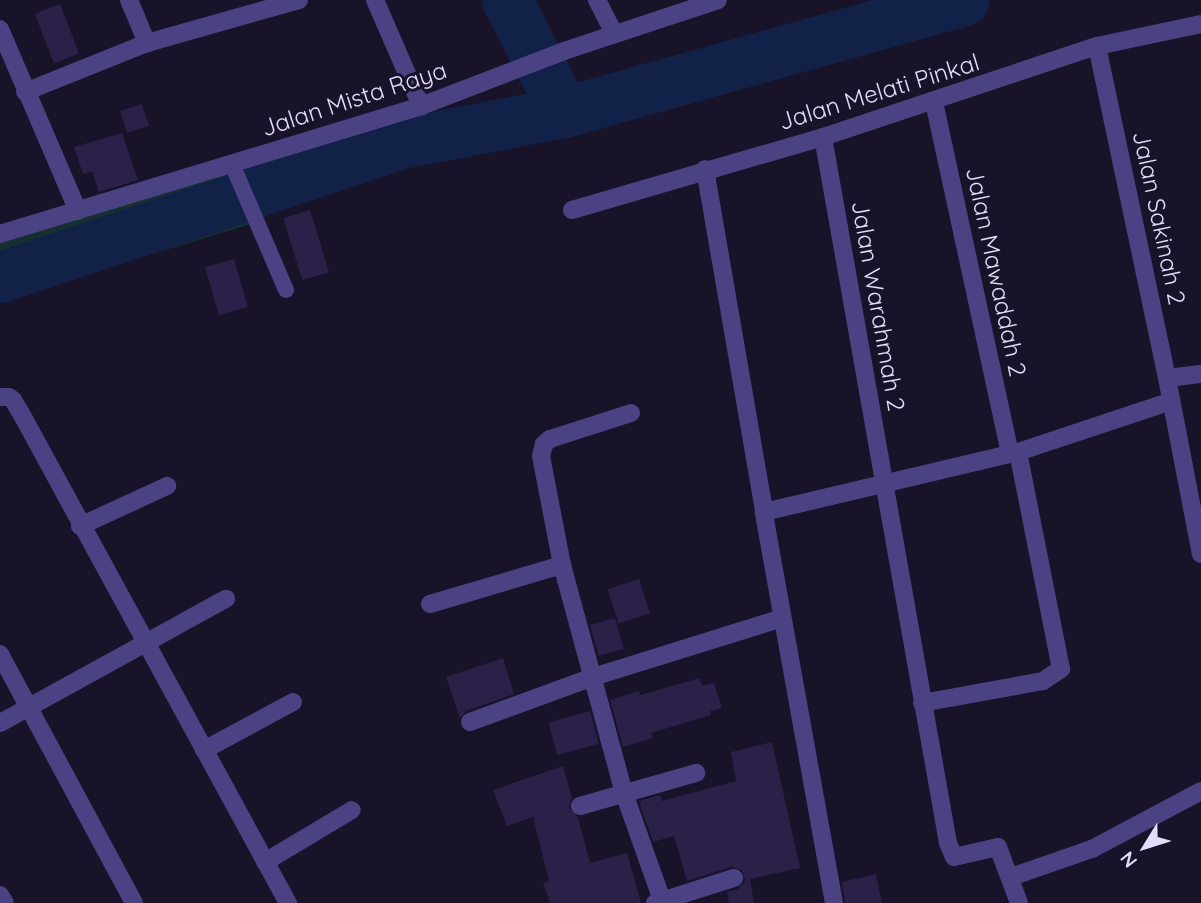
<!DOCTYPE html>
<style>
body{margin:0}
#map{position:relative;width:1201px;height:903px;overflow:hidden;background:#181328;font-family:Quicksand,sans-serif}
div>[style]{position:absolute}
.green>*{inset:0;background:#163031}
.river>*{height:51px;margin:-25.5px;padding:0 25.5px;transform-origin:25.5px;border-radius:25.5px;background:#122148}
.building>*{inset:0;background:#2b2047;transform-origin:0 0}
.lane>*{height:16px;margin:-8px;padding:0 8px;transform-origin:8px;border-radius:8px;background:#4a4282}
.street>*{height:18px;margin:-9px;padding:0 9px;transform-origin:9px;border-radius:9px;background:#4a4282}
span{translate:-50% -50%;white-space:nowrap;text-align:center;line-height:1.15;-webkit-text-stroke:6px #181328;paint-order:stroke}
.street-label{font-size:24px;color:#e3dcfc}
.north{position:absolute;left:1110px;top:812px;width:70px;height:70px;-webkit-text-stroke:5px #181328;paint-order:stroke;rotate:232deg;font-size:19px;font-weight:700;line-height:28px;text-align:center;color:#e3dcfc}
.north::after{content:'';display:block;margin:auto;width:24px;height:32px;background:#e3dcfc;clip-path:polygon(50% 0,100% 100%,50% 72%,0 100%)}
</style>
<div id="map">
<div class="green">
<i style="clip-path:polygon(232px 164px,258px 222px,0 300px,0 277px,148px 228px,0 275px,0 234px)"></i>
</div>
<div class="river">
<i style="left:507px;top:0;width:126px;rotate:63deg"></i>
<i style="left:564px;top:112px;width:31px;rotate:-15deg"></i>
<i style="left:0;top:277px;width:429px;rotate:-18.4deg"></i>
<i style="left:407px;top:142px;width:160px;rotate:-10.8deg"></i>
<i style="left:564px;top:112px;width:415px;rotate:-15.6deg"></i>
</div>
<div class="building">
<i style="left:60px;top:4px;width:53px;height:27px;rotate:69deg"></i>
<i style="left:142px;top:104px;width:23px;height:23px;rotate:72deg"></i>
<i style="clip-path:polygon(122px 133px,138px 180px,99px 192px,92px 171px,83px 174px,74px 147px)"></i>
<i style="left:310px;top:210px;width:65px;height:28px;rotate:73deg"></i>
<i style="left:234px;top:259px;width:50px;height:30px;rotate:74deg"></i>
<i style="left:639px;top:579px;width:36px;height:33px;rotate:72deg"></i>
<i style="left:615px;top:618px;width:32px;height:26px;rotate:74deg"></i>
<i style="clip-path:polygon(503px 658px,514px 694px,466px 711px,460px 718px,446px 677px)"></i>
<i style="clip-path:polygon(700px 678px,702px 686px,714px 683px,722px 708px,710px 711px,711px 715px,651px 733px,653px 738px,623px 747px,610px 700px,639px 691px,640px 695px)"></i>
<i style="left:590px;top:711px;width:34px;height:43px;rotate:75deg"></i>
<i style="clip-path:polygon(772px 742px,800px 868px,750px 879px,754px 903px,729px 903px,727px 892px,738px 889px,745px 881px,742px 870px,731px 867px,687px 881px,674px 836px,653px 842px,639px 801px,660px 795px,662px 801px,736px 781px,731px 752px)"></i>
<i style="clip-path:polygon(563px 766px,572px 798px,569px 808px,578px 817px,590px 863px,627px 853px,641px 903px,550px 903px,543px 883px,549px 881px,533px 817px,507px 826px,493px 790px)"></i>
<i style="clip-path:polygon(876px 874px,882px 903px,845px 903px,842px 882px)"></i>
</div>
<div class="lane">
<i style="left:232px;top:164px;width:137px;rotate:66.8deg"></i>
</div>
<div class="street">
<i style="left:129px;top:0;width:47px;rotate:67.3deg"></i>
<i style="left:375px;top:0;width:116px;rotate:66.5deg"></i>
<i style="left:597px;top:0;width:38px;rotate:63deg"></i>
<i style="left:0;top:29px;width:198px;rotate:66.8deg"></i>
<i style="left:1097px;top:46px;width:339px;rotate:78.1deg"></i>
<i style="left:1167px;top:378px;width:179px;rotate:79.1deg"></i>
<i style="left:25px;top:92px;width:131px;rotate:-21.9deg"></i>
<i style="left:147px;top:43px;width:158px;rotate:-15.8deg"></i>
<i style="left:934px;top:102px;width:359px;rotate:77.8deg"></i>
<i style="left:823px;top:137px;width:717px;rotate:79.96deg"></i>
<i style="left:948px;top:843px;width:15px;rotate:67deg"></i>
<i style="left:954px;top:857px;width:45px;rotate:-12.8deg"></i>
<i style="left:998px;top:847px;width:60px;rotate:69.4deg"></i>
<i style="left:705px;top:169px;width:348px;rotate:80.2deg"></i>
<i style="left:572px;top:210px;width:261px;rotate:-16.2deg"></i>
<i style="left:823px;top:137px;width:289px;rotate:-18.4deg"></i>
<i style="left:1097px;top:46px;width:106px;rotate:-11.9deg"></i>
<i style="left:0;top:234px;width:440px;rotate:-16.9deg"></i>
<i style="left:421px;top:106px;width:153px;rotate:-21deg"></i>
<i style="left:564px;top:51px;width:162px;rotate:-18.3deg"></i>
<i style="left:1167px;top:378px;width:34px;rotate:-7deg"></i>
<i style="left:0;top:397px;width:9px"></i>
<i style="left:9px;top:397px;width:5px;rotate:37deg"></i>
<i style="left:13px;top:400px;width:17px;rotate:59deg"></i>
<i style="left:22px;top:415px;width:556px;rotate:61.41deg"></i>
<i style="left:631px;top:413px;width:85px;rotate:162.2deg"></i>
<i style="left:550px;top:439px;width:8px;rotate:140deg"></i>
<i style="left:544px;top:444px;width:12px;rotate:104deg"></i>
<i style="left:541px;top:456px;width:111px;rotate:79.1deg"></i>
<i style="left:562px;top:565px;width:236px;rotate:74.8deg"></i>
<i style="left:624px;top:793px;width:117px;rotate:70.5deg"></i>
<i style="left:80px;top:526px;width:96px;rotate:-24.7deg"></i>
<i style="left:430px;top:604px;width:138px;rotate:-16.5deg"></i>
<i style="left:0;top:654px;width:283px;rotate:61.7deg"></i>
<i style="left:922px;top:703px;width:123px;rotate:-10.3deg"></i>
<i style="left:1043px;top:681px;width:22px;rotate:-34deg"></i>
<i style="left:1061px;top:669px;width:221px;rotate:-101.2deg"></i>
<i style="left:470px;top:722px;width:131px;rotate:-20.1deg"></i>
<i style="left:593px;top:677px;width:198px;rotate:-17.3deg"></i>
<i style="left:0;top:723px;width:258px;rotate:-28.8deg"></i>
<i style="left:204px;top:750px;width:101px;rotate:-28.3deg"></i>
<i style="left:580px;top:806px;width:121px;rotate:-15.9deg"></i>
<i style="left:265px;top:862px;width:101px;rotate:-30.9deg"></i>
<i style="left:1011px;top:877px;width:86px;rotate:-19.1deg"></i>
<i style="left:1092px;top:849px;width:123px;rotate:-28deg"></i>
<i style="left:0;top:895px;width:9px;rotate:58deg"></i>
<i style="left:655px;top:903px;width:83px;rotate:-17.6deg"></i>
<i style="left:834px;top:903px;width:397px;rotate:-100.2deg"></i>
<i style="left:764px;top:512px;width:261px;rotate:-13.3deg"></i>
<i style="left:1018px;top:452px;width:161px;rotate:-18.4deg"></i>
</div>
<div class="street-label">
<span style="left:879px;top:92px;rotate:-17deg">Jalan Melati Pinkal</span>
<span style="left:354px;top:99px;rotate:-18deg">Jalan Mista Raya</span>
<span style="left:1159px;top:218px;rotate:78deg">Jalan Sakinah 2</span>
<span style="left:996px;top:272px;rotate:78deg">Jalan Mawaddah 2</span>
<span style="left:878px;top:306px;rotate:80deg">Jalan Warahmah 2</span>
</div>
<div class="north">N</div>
</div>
